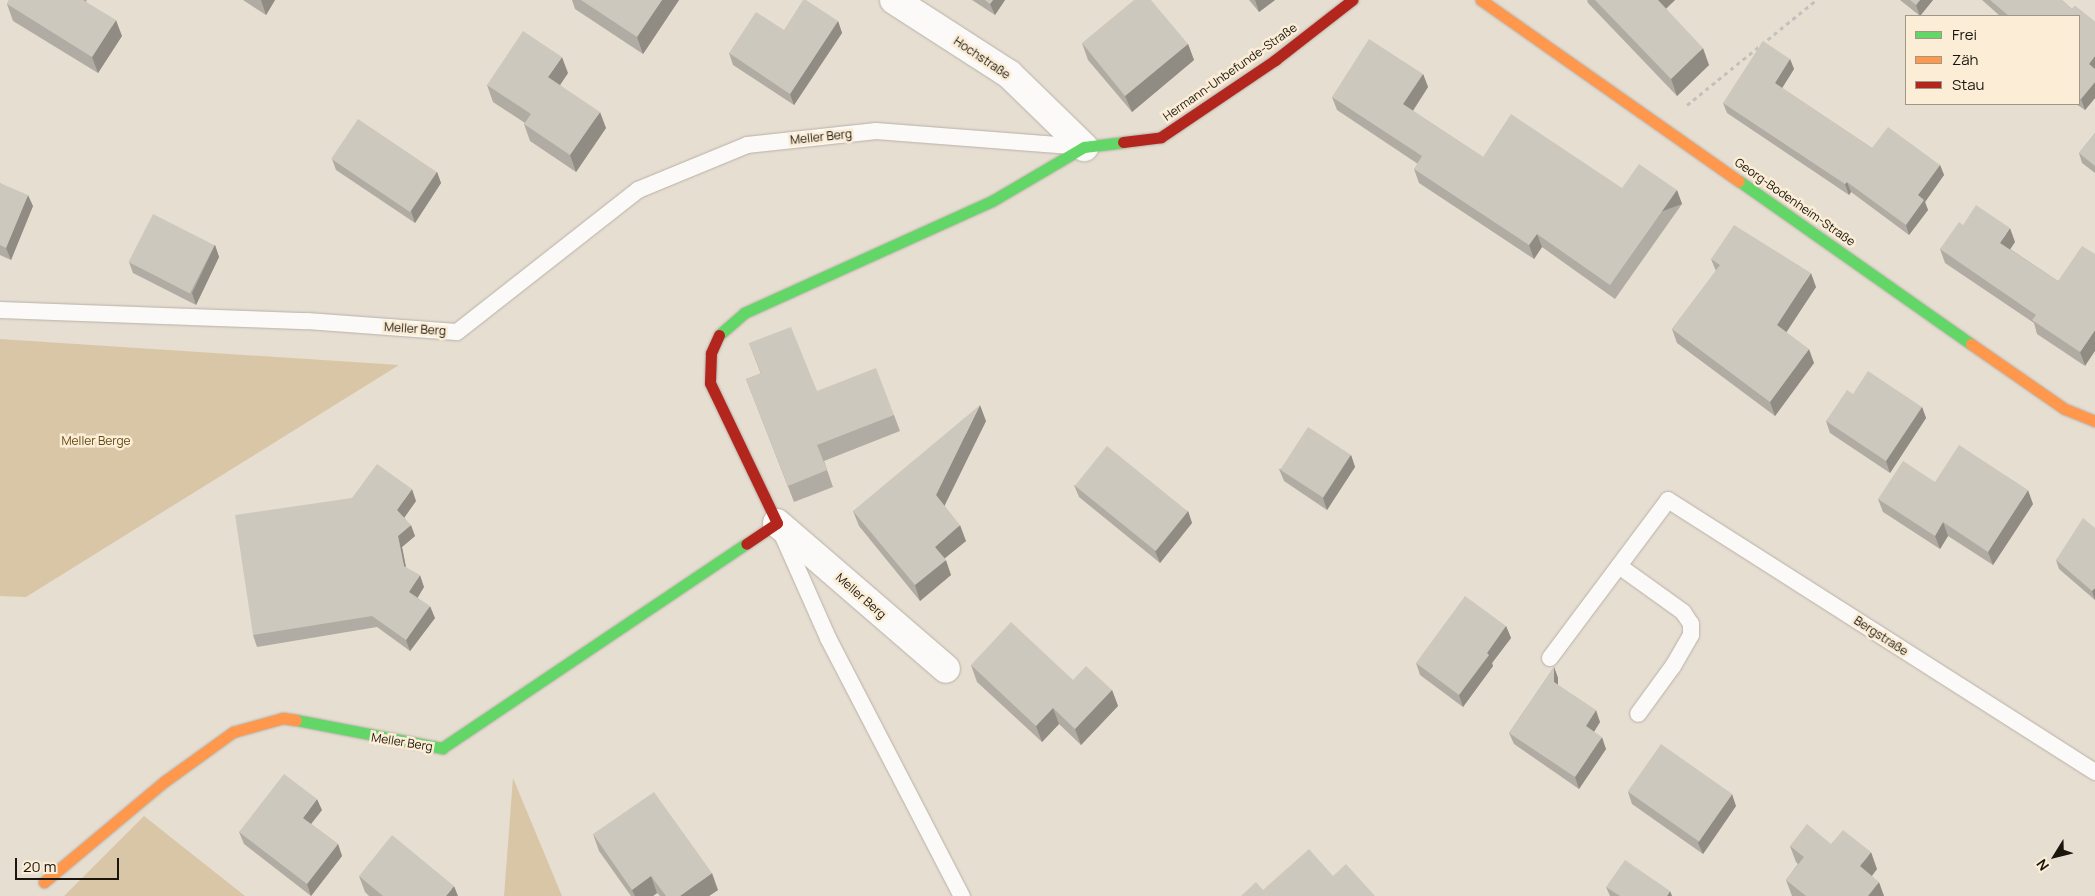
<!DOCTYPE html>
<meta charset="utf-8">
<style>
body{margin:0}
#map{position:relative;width:2095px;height:896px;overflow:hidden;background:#e6ded1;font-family:Manrope,sans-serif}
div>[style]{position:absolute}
.green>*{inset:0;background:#d9c6a6}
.path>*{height:3px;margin-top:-1.5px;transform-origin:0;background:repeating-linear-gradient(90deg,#c3c1bd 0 4px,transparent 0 8px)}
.roads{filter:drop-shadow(0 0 1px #b8b1a7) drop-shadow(0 0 1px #b8b1a7)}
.lane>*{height:16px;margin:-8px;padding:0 8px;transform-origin:8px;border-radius:8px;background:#fbfaf8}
.street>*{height:28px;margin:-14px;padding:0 14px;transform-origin:14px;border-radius:14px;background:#fbfaf8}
.fast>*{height:11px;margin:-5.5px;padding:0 5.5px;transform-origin:5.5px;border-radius:5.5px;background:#63d668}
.slow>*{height:11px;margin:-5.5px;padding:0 5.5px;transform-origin:5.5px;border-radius:5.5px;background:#ff974d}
.jam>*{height:11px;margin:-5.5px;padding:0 5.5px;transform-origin:5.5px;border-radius:5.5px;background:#b3261e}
.wall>*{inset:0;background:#b0aca3}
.shaded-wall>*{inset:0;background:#908c84;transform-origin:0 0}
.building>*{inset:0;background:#cdc8bd;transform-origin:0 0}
span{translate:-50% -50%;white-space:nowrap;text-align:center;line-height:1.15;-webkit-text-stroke:5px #fbedd6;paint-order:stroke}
.street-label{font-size:12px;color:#1a150d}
.park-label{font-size:12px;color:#654a14}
.legend{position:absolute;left:1905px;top:15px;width:175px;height:90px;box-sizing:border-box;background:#fbedd6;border:1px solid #a19786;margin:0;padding:6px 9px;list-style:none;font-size:15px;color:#1a150d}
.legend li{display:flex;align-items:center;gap:10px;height:25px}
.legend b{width:25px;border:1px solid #a19786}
.north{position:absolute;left:2030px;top:831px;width:50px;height:50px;-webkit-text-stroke:4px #fbedd6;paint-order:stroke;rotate:234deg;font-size:14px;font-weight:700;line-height:20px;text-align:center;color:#1a150d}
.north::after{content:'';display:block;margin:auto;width:18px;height:22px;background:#1a150d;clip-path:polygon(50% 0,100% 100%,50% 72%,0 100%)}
.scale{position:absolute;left:15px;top:858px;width:104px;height:22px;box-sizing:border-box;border:2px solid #1a150d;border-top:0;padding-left:6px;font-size:15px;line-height:18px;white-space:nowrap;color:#1a150d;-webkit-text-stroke:4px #fbedd6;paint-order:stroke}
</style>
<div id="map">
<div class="green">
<i style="clip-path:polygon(0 339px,399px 365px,26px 597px,0 596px)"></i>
<i style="clip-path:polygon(513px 778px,562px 896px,504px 896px)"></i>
<i style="clip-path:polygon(144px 816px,245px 896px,64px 896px)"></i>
</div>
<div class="path">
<i style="left:1687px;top:105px;width:166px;rotate:-39.1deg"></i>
</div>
<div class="roads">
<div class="lane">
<i style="left:0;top:310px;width:307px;rotate:2.1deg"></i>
<i style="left:307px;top:321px;width:150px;rotate:4.2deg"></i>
<i style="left:457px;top:332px;width:230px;rotate:-38.1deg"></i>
<i style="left:638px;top:190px;width:118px;rotate:-22.4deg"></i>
<i style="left:747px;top:145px;width:130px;rotate:-6.2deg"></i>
<i style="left:876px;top:131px;width:208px;rotate:4.4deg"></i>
<i style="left:782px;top:534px;width:114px;rotate:66.1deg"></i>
<i style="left:828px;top:638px;width:291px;rotate:62.6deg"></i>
<i style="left:1619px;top:566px;width:79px;rotate:35.7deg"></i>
<i style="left:1683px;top:612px;width:14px;rotate:56deg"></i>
<i style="left:1691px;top:624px;width:11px;rotate:90deg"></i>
<i style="left:1691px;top:635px;width:36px;rotate:120deg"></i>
<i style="left:1673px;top:666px;width:59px;rotate:126.1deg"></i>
<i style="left:1550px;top:658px;width:197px;rotate:-53.2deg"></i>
<i style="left:1668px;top:500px;width:506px;rotate:32.5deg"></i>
</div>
<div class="street">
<i style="left:894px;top:0;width:137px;rotate:32.8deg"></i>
<i style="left:1009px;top:74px;width:105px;rotate:44.2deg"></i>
<i style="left:777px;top:523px;width:223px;rotate:40.8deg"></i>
</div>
<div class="fast">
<i style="left:1739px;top:181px;width:284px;rotate:35.1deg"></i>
<i style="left:719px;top:335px;width:33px;rotate:-41deg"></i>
<i style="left:744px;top:313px;width:272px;rotate:-24.3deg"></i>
<i style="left:992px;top:201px;width:107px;rotate:-30.4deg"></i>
<i style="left:1084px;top:147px;width:39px;rotate:-7deg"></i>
<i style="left:296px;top:720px;width:149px;rotate:10.9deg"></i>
<i style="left:442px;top:748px;width:366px;rotate:-33.9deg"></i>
</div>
<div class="slow">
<i style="left:1481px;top:0;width:315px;rotate:35.1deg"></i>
<i style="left:1971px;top:344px;width:114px;rotate:34.7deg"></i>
<i style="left:2065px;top:409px;width:32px;rotate:22deg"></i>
<i style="left:44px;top:882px;width:158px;rotate:-39.9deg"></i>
<i style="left:165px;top:781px;width:84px;rotate:-35.8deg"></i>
<i style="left:233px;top:732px;width:52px;rotate:-15.6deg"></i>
<i style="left:283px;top:718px;width:13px;rotate:9deg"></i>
</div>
<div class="jam">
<i style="left:1123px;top:142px;width:38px;rotate:-7deg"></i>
<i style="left:1161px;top:137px;width:138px;rotate:-34deg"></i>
<i style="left:1275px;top:60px;width:98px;rotate:-37.9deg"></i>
<i style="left:719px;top:335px;width:20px;rotate:114deg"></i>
<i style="left:711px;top:353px;width:30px;rotate:92deg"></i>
<i style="left:710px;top:383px;width:155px;rotate:64.4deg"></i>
<i style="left:777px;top:523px;width:37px;rotate:146deg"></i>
</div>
</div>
<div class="wall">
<i style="clip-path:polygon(9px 0,87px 0,86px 2px,122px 36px,98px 73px,13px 21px,7px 4px)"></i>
<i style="clip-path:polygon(243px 0,275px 0,266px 15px)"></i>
<i style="clip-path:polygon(572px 0,679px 0,643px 54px,575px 9px)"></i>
<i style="clip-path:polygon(972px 0,1005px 0,995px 15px)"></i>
<i style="clip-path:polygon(1249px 0,1275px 0,1259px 12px)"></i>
<i style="clip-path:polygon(1587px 0,1675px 0,1666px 9px,1709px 65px,1677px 96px,1588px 3px)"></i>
<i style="clip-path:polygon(1900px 0,1933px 0,1920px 16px)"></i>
<i style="clip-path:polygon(1982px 0,2062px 0,2072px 9px,2075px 6px,2095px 22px,2095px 98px,2085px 110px,2076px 104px,2079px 104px,2079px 16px,2000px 16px)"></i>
<i style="clip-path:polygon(838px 21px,842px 33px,794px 105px,733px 65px,729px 53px,784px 30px)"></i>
<i style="clip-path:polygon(1082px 43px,1188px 44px,1194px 60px,1132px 112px,1088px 60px)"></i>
<i style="clip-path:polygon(1790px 59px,1794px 69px,1782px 88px,1872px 148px,1940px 165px,1944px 175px,1925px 202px,1928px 210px,1909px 235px,1851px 192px,1849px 195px,1727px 113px,1723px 103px)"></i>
<i style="clip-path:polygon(568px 73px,560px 85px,606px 128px,576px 172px,530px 141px,524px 124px,525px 123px,493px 102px,487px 85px)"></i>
<i style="clip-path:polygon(1423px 74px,1428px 87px,1413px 111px,1483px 157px,1622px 188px,1682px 204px,1615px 299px,1542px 247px,1534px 259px,1419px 183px,1414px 169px,1418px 164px,1337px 110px,1332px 97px)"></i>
<i style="clip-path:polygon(2095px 133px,2095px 173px,2082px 163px,2079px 153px)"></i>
<i style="clip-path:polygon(332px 159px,437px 172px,441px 183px,415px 223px,336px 170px)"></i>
<i style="clip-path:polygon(0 183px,33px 206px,11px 260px,0 255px)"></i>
<i style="clip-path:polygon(1963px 225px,2015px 242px,2010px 249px,2058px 281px,2085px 366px,2037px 334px,2034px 323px,1945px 263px,1940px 249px)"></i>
<i style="clip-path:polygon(215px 245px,219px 257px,196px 305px,133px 273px,129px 262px)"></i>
<i style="clip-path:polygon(1711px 259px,1816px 287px,1786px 332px,1814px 363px,1775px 416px,1677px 343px,1672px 329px,1716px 271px)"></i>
<i style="clip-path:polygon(749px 343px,817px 391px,894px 415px,900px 431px,824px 461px,833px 487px,794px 502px,746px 379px,761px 374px)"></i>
<i style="clip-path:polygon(1853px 394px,1922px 407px,1926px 418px,1890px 473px,1830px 433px,1826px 421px)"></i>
<i style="clip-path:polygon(986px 421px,944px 505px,966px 541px,944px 559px,951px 575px,920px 601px,859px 526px,853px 511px)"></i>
<i style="clip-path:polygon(1351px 455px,1355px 467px,1327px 510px,1284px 481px,1279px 469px)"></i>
<i style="clip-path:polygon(1935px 482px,2033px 504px,1993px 565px,1948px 536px,1940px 549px,1883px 512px,1878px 499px)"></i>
<i style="clip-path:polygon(1074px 485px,1188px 511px,1192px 523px,1160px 563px,1079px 497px)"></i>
<i style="clip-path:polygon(352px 498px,416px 501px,404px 517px,415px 536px,402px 547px,406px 567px,424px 587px,417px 597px,435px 618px,410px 651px,377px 627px,257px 647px,253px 635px)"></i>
<i style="clip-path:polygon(2095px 528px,2095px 600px,2059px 569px,2056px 560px)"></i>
<i style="clip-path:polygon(1506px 626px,1511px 638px,1492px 663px,1493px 666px,1463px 707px,1420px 675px,1416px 663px)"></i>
<i style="clip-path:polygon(971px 665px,1073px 680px,1112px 690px,1118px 706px,1081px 745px,1059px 724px,1042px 742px,977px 682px)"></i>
<i style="clip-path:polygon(1554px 667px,1558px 678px,1558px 685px,1600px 722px,1594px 732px,1606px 749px,1579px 789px,1514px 744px,1509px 733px)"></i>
<i style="clip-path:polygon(1628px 792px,1736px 806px,1703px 854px,1632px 804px)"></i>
<i style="clip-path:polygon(322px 810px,311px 824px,338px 844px,342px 856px,311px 896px,244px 844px,239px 832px)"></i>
<i style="clip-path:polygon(593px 834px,718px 890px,709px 896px,660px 896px,657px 893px,653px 896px,631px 896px,599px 851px)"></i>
<i style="clip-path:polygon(1831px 844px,1877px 869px,1872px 876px,1884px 896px,1792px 896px,1786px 880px,1798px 864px,1796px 862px,1790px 846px)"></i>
<i style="clip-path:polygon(359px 876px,458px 896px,369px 896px,365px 892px)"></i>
<i style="clip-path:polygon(1606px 887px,1672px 896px,1610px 896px)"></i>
</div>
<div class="shaded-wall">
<i style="clip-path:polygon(261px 0,275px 0,266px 15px)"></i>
<i style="clip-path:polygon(662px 0,679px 0,643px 54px,637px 37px)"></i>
<i style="clip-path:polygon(993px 0,1005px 0,995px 15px,990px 4px)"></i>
<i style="clip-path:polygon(1255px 0,1275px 0,1259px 12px)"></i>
<i style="clip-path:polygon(1656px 0,1675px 0,1661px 13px)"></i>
<i style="clip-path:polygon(1920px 0,1933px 0,1920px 16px,1916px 5px)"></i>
<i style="clip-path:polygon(116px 20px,122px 36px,98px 73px,92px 57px)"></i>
<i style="clip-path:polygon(838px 21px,842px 33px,794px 105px,790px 94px)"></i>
<i style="clip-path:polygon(1188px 44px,1194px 60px,1132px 112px,1125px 96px)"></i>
<i style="clip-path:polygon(1703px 48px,1709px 65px,1677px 96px,1671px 79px)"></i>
<i style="clip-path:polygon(2095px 56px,2095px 72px,2089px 64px)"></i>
<i style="clip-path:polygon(562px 57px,568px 73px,554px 94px,548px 77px)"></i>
<i style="clip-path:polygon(1790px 59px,1794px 69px,1779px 93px,1775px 83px)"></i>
<i style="clip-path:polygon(1423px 74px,1428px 87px,1408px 118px,1403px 104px)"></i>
<i style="clip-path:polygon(2095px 82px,2095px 98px,2085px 110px,2081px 99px)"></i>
<i style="clip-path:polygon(600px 112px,606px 128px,576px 172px,570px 155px)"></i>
<i style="clip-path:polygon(1940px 165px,1944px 175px,1925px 202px,1928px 210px,1909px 235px,1906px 225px,1918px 195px)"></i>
<i style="clip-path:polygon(437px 172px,441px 183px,415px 223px,411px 211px)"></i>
<i style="clip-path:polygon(1847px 182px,1851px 192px,1849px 195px,1845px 184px)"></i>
<i style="left:1677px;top:190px;width:15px;height:116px;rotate:70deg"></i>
<i style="clip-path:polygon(28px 195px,33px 206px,11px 260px,6px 248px)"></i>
<i style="clip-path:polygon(2010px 228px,2015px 242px,2005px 257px,2000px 243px)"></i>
<i style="clip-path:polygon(1537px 234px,1542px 247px,1534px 259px,1529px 245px)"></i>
<i style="clip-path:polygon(215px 245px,219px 257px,196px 305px,192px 293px)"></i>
<i style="clip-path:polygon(1811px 273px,1816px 287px,1782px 339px,1777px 325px)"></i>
<i style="clip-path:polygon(2095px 330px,2095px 351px,2085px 366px,2080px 352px)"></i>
<i style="clip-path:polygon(1809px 349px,1814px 363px,1775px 416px,1770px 402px)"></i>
<i style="clip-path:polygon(980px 405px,986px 421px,942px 511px,936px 495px)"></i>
<i style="clip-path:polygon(1922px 407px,1926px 418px,1890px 473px,1886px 461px)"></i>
<i style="clip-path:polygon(1351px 455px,1355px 467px,1327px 510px,1323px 498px)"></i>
<i style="clip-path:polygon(412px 489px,416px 501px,402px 521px,397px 510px)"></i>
<i style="clip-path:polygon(2028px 490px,2033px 504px,1993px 565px,1988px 552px)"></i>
<i style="clip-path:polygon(1188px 511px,1192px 523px,1160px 563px,1155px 551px)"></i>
<i style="clip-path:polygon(1943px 522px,1948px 536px,1940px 549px,1935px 536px)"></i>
<i style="clip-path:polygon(411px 525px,415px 536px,402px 547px,408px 578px,404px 566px,398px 536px)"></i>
<i style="clip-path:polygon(960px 525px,966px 541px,940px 562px,935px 547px)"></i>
<i style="clip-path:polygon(946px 560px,951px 575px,920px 601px,915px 585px)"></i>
<i style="clip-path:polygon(420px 575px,424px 587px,414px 604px,409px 592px)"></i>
<i style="clip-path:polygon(2095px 588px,2095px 600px,2092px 591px)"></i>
<i style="clip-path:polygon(430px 606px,435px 618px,410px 651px,406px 640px)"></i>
<i style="clip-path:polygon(1506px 626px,1511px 638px,1492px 663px,1493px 666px,1463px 707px,1459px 695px,1487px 653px)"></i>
<i style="clip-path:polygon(1554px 667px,1558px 678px,1558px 693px,1554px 682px)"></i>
<i style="clip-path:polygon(1112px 690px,1118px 706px,1081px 745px,1075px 729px)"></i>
<i style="clip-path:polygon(1053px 708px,1059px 724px,1042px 742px,1036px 726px)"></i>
<i style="clip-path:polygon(1596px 710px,1600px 722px,1590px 738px,1586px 726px)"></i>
<i style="clip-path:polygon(1602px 737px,1606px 749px,1579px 789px,1575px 777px)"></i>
<i style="clip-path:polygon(1732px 794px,1736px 806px,1703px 854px,1698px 843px)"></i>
<i style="clip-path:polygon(317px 799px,322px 810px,307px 829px,303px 818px)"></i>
<i style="clip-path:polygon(338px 844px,342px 856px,311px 896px,307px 884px)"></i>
<i style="clip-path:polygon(1871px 852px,1877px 869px,1866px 883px,1860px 866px)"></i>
<i style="clip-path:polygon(712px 873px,718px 890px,709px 896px,680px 896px)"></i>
<i style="clip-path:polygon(651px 876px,657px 893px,653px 896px,635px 896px,632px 890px)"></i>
<i style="clip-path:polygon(1879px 882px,1884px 896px,1868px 896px)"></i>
<i style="clip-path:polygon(454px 886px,458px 896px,446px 896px)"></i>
<i style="clip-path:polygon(1670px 891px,1672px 896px,1667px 896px)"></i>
</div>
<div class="building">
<i style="clip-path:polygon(9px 0,83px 0,116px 20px,92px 57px,7px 4px)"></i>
<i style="clip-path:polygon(581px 0,662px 0,637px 37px)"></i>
<i style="clip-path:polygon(803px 0,806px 0,838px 21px,790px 94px,729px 53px,756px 12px,784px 30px)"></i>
<i style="clip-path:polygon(985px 0,993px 0,990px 4px)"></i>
<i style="clip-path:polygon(1134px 0,1151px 0,1188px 44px,1125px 96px,1082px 43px)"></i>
<i style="clip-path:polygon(1595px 0,1658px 0,1703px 48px,1671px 79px)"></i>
<i style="clip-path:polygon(1910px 0,1920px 0,1916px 5px)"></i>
<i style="clip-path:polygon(1990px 0,2062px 0,2072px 9px,2075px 6px,2095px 22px,2095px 56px,2089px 64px,2095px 69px,2095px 82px,2081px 99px,2079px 98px,2079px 16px,2009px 16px)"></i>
<i style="clip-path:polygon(523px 31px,562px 57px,548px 77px,600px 112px,570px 155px,524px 124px,531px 114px,487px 85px)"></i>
<i style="clip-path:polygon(1369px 39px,1423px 74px,1403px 104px,1483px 157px,1511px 114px,1622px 188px,1639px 164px,1677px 190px,1610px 285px,1537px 234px,1529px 245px,1414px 169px,1422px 156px,1332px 97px)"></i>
<i style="clip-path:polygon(1763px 41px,1790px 59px,1775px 83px,1872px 148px,1888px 127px,1940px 165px,1918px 195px,1924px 200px,1906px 225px,1847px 182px,1845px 184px,1723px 103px)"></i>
<i style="left:358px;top:119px;width:95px;height:48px;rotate:34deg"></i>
<i style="clip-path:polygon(2095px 133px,2095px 166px,2079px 153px)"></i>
<i style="clip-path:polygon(0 183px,28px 195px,6px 248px,0 245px)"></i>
<i style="clip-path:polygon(1976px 205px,2010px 228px,2000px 243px,2058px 281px,2082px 246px,2095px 254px,2095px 330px,2080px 352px,2032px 320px,2036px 315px,1940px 249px,1959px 222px,1963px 225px)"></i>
<i style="left:153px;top:214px;width:69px;height:54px;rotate:27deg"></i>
<i style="clip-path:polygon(1734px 225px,1811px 273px,1777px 325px,1809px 349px,1770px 402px,1672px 329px,1720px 265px,1711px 259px)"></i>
<i style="clip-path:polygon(791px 327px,817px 391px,876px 368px,894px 415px,817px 445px,827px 470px,788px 486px,746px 379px,761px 373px,749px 343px)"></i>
<i style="clip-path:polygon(1868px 371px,1922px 407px,1886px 461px,1826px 421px,1847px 390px,1853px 394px)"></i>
<i style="clip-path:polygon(980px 405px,936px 495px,960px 525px,935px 547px,946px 560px,915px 585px,853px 511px)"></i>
<i style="left:1308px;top:427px;width:51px;height:51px;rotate:33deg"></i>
<i style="clip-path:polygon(1959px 445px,2028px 490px,1988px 552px,1943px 522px,1935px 536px,1878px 499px,1903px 461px,1935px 482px)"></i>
<i style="left:1107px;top:446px;width:104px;height:51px;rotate:39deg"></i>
<i style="clip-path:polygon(377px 464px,412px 489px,397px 510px,411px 525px,398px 536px,404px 566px,420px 575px,409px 592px,430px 606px,406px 640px,372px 616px,253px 635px,235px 515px,352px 498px)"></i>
<i style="clip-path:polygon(2083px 518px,2095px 528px,2095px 588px,2092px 591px,2056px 560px)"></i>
<i style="clip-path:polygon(1465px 596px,1506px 626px,1487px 653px,1489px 655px,1459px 695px,1416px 663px)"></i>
<i style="clip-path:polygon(1011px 622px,1073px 680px,1086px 666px,1112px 690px,1075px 729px,1053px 708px,1036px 726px,971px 665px)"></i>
<i style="clip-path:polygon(1554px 667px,1554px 682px,1596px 710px,1586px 726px,1602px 737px,1575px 777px,1509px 733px)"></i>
<i style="left:1661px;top:744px;width:87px;height:58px;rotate:35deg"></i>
<i style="clip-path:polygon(284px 774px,317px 799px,303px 818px,338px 844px,307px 884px,239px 832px)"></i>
<i style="clip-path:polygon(654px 792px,712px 873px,680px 896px,666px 896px,651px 876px,632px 890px,593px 834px)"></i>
<i style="clip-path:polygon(1807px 824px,1831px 844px,1843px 830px,1871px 852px,1860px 866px,1879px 882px,1868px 896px,1806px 896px,1786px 880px,1804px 857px,1790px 846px)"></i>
<i style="clip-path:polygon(392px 835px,454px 886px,446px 896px,383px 896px,359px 876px)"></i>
<i style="clip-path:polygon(1309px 849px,1333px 876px,1346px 864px,1375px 896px,1241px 896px,1256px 882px,1263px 890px)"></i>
<i style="clip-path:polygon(1625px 860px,1670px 891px,1667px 896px,1620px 896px,1606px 887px)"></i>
</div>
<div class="street-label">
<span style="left:982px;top:58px;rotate:34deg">Hochstraße</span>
<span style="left:1230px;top:72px;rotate:-35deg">Hermann-Unbefunde-Straße</span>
<span style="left:821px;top:137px;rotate:-6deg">Meller Berg</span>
<span style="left:1795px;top:202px;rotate:35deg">Georg-Bodenheim-Straße</span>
<span style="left:415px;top:329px;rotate:4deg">Meller Berg</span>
<span style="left:861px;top:596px;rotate:41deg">Meller Berg</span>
<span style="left:1881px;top:636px;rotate:33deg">Bergstraße</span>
<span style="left:402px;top:742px;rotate:9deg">Meller Berg</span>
</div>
<div class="park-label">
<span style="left:96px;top:441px">Meller Berge</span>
</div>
<ul class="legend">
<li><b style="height:6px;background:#63d668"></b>Frei</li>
<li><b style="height:6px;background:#ff974d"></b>Zäh</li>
<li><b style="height:6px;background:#b3261e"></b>Stau</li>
</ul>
<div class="north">N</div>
<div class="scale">20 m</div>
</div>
